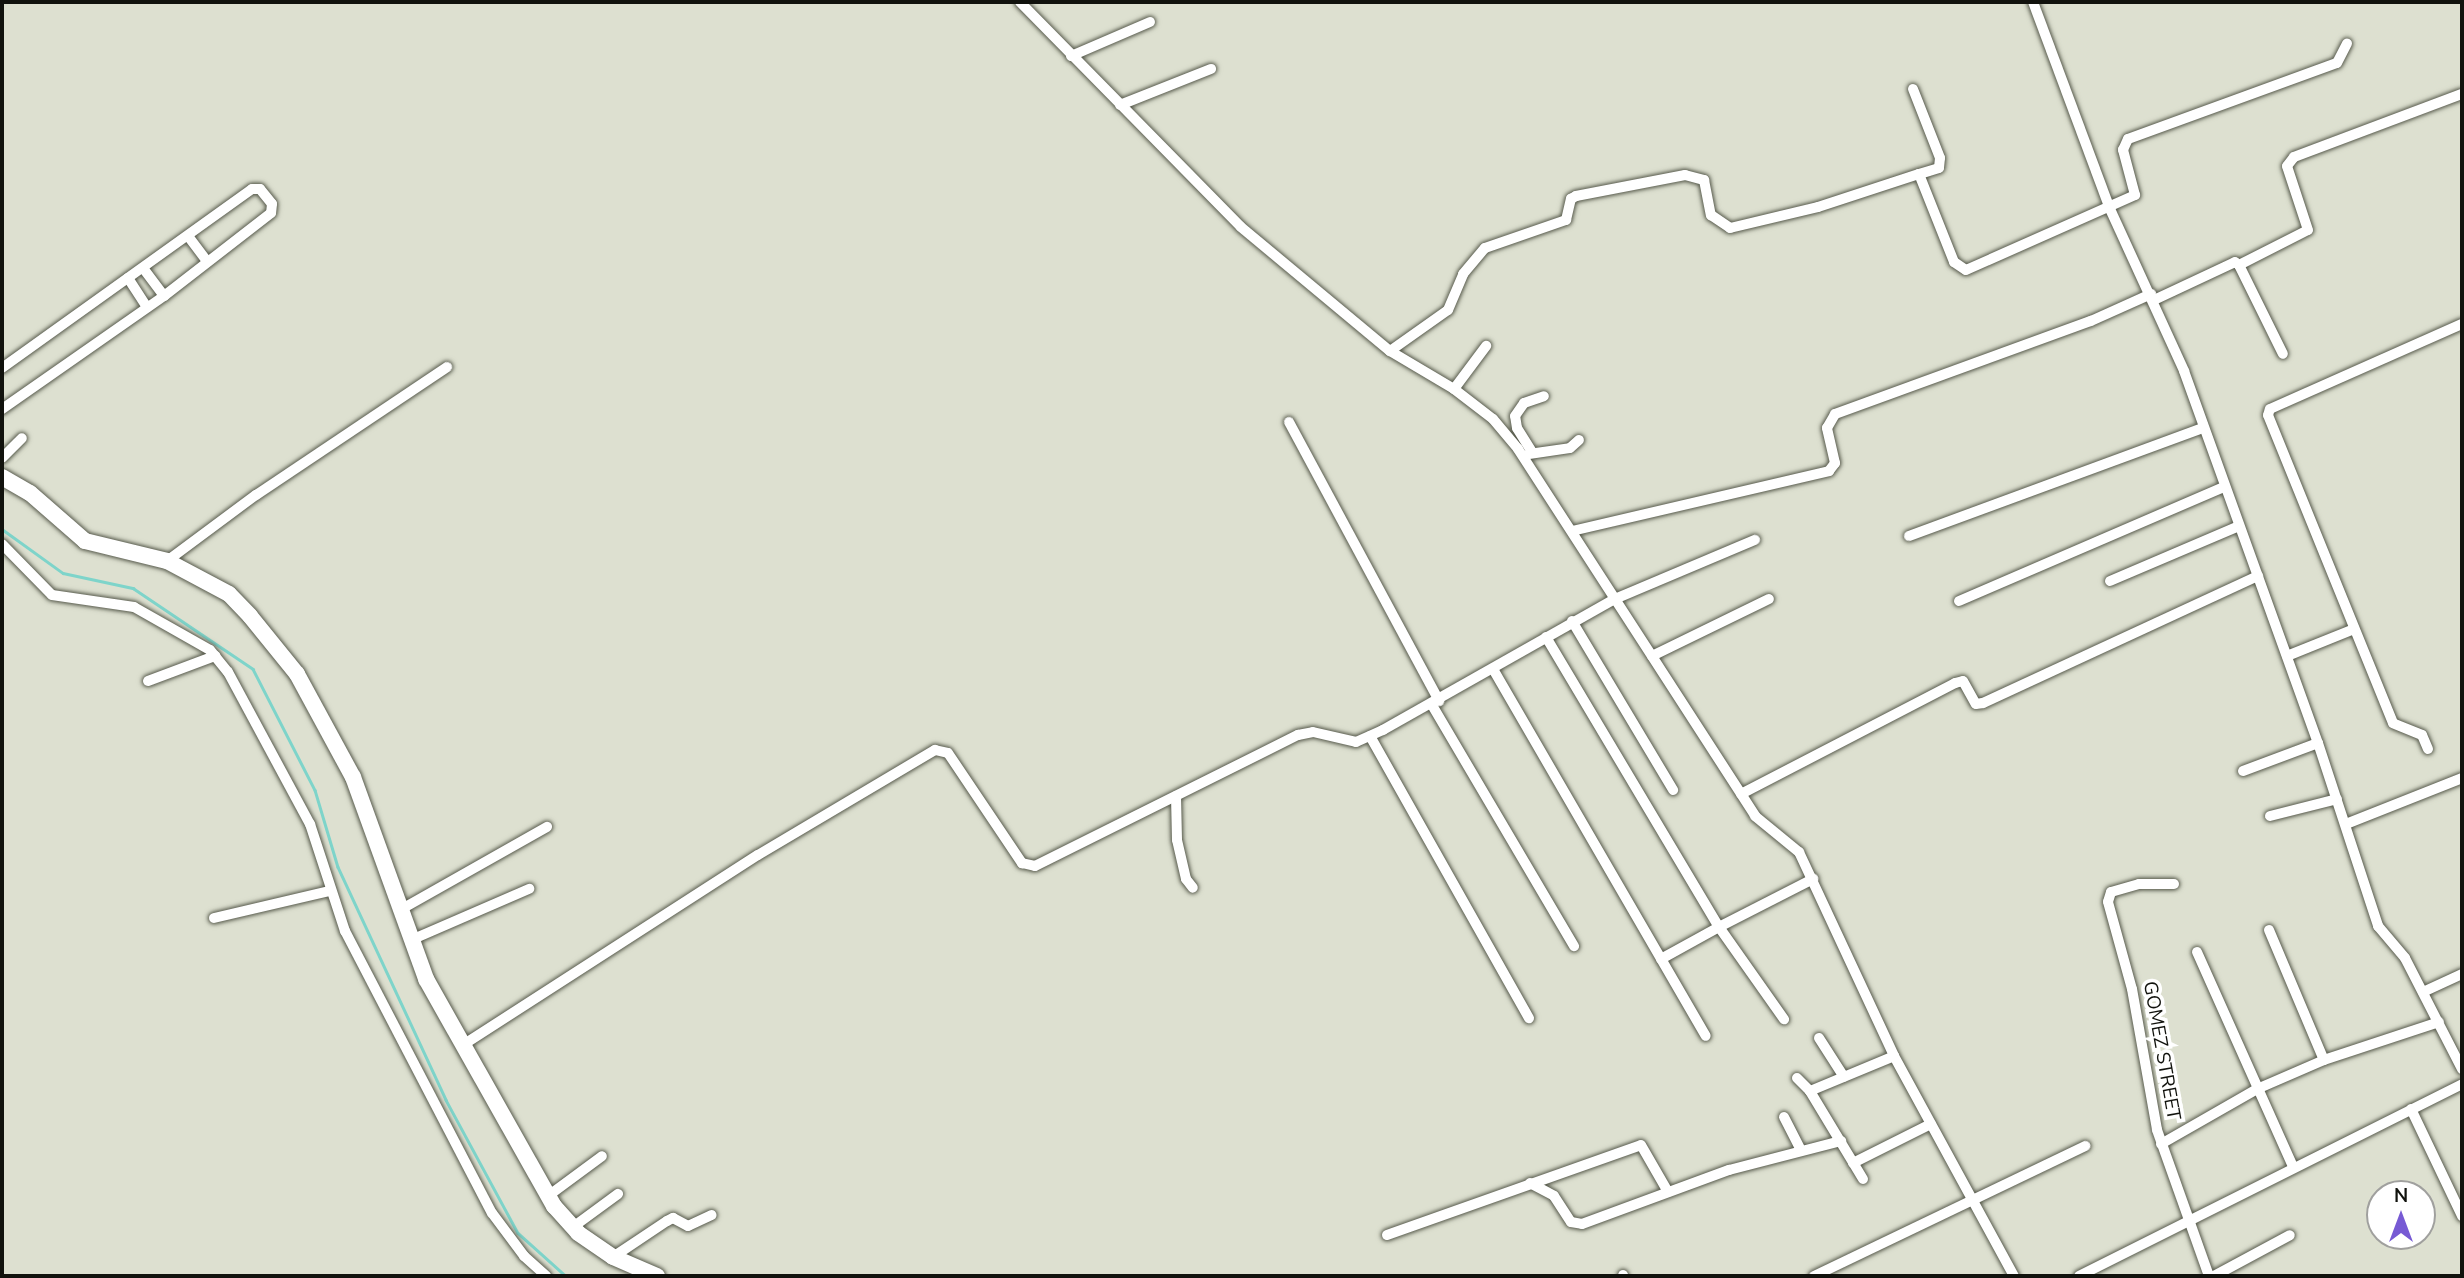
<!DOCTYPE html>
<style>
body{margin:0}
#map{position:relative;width:2464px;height:1278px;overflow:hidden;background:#dde0d0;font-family:"Nunito Sans",sans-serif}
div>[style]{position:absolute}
.stream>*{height:2.5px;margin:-1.25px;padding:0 1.25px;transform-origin:1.25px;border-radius:1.25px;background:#7ed4ca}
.roads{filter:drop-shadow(0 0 2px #575a4c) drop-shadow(0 0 2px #575a4c)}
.street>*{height:10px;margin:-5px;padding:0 5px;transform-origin:5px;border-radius:5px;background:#fff}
.secondary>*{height:16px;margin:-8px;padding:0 8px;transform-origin:8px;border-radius:8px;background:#fff}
span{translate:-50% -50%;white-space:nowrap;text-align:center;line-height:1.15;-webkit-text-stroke:7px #fff;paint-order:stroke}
.street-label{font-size:19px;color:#11120d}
.frame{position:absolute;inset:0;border:4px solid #11120d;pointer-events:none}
.north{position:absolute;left:2366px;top:1180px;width:70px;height:70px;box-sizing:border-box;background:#fff;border:2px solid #a0a09e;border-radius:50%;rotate:0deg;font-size:19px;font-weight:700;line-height:28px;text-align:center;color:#11120d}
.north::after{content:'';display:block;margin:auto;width:24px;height:32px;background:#775ad4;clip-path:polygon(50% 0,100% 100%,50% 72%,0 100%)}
</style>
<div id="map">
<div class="stream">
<i style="left:2px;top:529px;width:75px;rotate:35.8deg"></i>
<i style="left:63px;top:573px;width:72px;rotate:12.1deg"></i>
<i style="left:133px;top:588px;width:145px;rotate:34deg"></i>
<i style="left:253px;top:669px;width:136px;rotate:62.9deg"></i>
<i style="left:315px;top:790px;width:80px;rotate:73.4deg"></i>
<i style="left:338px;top:867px;width:257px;rotate:65.1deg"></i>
<i style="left:446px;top:1100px;width:151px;rotate:61.6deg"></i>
<i style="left:518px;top:1233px;width:64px;rotate:41.9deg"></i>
</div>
<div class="roads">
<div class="street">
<i style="left:1020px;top:2px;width:315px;rotate:45.5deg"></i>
<i style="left:1241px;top:227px;width:194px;rotate:39.8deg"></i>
<i style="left:1390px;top:351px;width:74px;rotate:30.7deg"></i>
<i style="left:1454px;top:389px;width:49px;rotate:37.6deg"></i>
<i style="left:1493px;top:419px;width:39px;rotate:50deg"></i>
<i style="left:1518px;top:449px;width:437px;rotate:57.1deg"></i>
<i style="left:1755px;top:816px;width:57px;rotate:39.3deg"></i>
<i style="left:1799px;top:852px;width:225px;rotate:65deg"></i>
<i style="left:1894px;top:1056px;width:251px;rotate:61.4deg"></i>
<i style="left:2033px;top:2px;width:221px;rotate:69.6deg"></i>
<i style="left:2110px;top:209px;width:178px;rotate:65.4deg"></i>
<i style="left:2184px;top:371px;width:395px;rotate:70.2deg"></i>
<i style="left:2318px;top:743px;width:193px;rotate:71.8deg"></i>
<i style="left:2378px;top:926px;width:42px;rotate:49.8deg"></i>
<i style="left:2405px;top:958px;width:125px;rotate:62.8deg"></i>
<i style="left:1071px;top:56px;width:86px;rotate:-23.3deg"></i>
<i style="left:1913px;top:89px;width:74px;rotate:68.6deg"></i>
<i style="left:1940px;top:158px;width:10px;rotate:96deg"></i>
<i style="left:1939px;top:168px;width:21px;rotate:163deg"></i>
<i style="left:1120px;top:105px;width:98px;rotate:-21.6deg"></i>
<i style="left:188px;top:236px;width:31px;rotate:53deg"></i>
<i style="left:2239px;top:265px;width:99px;rotate:63.7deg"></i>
<i style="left:143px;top:268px;width:35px;rotate:53deg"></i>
<i style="left:128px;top:278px;width:35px;rotate:57deg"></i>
<i style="left:2154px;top:300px;width:89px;rotate:-25.1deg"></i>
<i style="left:2235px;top:262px;width:5px;rotate:37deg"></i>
<i style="left:2239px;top:265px;width:77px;rotate:-26.9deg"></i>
<i style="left:2308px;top:230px;width:67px;rotate:-108.2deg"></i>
<i style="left:2287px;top:166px;width:11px;rotate:-52deg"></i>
<i style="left:2294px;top:157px;width:179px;rotate:-20.6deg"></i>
<i style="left:1390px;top:351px;width:71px;rotate:-35.3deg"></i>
<i style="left:1448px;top:310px;width:39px;rotate:-67deg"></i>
<i style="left:1463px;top:274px;width:34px;rotate:-50deg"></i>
<i style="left:1485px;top:248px;width:86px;rotate:-19.1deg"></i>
<i style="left:1566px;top:220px;width:22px;rotate:-77deg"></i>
<i style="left:1571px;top:199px;width:6px;rotate:-31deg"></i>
<i style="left:1576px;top:196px;width:111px;rotate:-10.9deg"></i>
<i style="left:1685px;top:175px;width:20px;rotate:15deg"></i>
<i style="left:1704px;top:180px;width:36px;rotate:79deg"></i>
<i style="left:1711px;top:215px;width:23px;rotate:34deg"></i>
<i style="left:1730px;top:228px;width:90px;rotate:-13.4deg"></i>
<i style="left:1818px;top:207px;width:106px;rotate:-18.1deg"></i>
<i style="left:1919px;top:174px;width:95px;rotate:68.3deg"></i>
<i style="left:1954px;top:262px;width:14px;rotate:34deg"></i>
<i style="left:1966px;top:270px;width:185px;rotate:-23.9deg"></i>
<i style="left:2135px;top:195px;width:47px;rotate:-104.9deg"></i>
<i style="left:2123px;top:150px;width:12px;rotate:-66deg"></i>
<i style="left:2128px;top:139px;width:222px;rotate:-20deg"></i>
<i style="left:2337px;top:63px;width:22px;rotate:-63deg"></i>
<i style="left:2px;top:368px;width:307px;rotate:-35.6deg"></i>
<i style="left:252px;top:189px;width:8px"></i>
<i style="left:260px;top:189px;width:19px;rotate:51deg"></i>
<i style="left:272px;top:204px;width:9px;rotate:96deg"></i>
<i style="left:271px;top:213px;width:135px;rotate:142.2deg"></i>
<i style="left:164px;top:296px;width:198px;rotate:145.1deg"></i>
<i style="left:1454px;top:389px;width:54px;rotate:-53.3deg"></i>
<i style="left:1289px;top:422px;width:317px;rotate:61.7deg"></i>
<i style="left:1532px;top:452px;width:28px;rotate:-122deg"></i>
<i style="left:1517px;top:428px;width:12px;rotate:-99deg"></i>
<i style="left:1515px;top:416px;width:16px;rotate:-55deg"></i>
<i style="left:1524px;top:403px;width:21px;rotate:-19deg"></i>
<i style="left:1529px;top:454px;width:41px;rotate:-8.3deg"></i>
<i style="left:1570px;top:448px;width:12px;rotate:-42deg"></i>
<i style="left:2px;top:458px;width:28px;rotate:-45deg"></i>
<i style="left:1572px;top:531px;width:264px;rotate:-13.1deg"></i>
<i style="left:1829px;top:471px;width:10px;rotate:-53deg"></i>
<i style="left:1835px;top:463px;width:36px;rotate:-103deg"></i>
<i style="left:1827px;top:428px;width:16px;rotate:-60deg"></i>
<i style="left:1835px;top:414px;width:272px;rotate:-20deg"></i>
<i style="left:2091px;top:321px;width:66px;rotate:-24.2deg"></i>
<i style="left:1909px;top:536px;width:313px;rotate:-20.2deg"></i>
<i style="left:2px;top:544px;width:71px;rotate:45.6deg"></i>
<i style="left:52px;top:595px;width:83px;rotate:8.3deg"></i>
<i style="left:134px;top:607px;width:87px;rotate:29.5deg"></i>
<i style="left:210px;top:650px;width:28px;rotate:51deg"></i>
<i style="left:228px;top:672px;width:173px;rotate:61.7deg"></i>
<i style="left:310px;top:824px;width:113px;rotate:71.9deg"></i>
<i style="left:345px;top:931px;width:318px;rotate:62.5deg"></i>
<i style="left:492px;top:1213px;width:54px;rotate:53.3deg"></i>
<i style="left:524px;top:1256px;width:30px;rotate:42deg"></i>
<i style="left:167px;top:561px;width:111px;rotate:-36.6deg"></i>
<i style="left:256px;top:495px;width:230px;rotate:-33.8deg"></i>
<i style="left:2110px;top:581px;width:140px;rotate:-23.1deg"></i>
<i style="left:1959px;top:601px;width:288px;rotate:-23.3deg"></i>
<i style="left:1572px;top:621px;width:197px;rotate:59.1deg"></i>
<i style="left:1546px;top:637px;width:338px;rotate:59.2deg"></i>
<i style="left:1719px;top:927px;width:106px;rotate:-27.1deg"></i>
<i style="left:1652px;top:656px;width:130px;rotate:-26deg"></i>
<i style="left:2287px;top:656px;width:72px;rotate:-21.9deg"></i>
<i style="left:1493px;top:669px;width:424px;rotate:59.9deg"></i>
<i style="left:148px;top:681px;width:72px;rotate:-20.5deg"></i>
<i style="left:1432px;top:705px;width:280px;rotate:59.5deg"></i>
<i style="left:1370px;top:736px;width:324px;rotate:60.6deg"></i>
<i style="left:2428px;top:749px;width:15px;rotate:-113deg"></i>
<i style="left:2422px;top:735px;width:31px;rotate:-158deg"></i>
<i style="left:2393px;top:723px;width:332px;rotate:-112.1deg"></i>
<i style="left:2268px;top:415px;width:6px;rotate:-72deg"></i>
<i style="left:2270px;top:409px;width:210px;rotate:-23.9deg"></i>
<i style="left:2243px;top:771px;width:80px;rotate:-20.5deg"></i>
<i style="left:1741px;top:794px;width:241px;rotate:-27.4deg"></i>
<i style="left:1955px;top:683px;width:8px;rotate:-14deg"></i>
<i style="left:1963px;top:681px;width:26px;rotate:61deg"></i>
<i style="left:1976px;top:704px;width:7px;rotate:-8deg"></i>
<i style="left:1983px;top:703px;width:303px;rotate:-24.8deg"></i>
<i style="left:1176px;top:796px;width:44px;rotate:88.7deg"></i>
<i style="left:1177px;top:840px;width:40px;rotate:77deg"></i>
<i style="left:1186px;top:879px;width:11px;rotate:52deg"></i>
<i style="left:2270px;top:816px;width:69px;rotate:-14.2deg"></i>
<i style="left:2346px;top:824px;width:125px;rotate:-21.6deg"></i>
<i style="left:2174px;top:884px;width:35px;rotate:180deg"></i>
<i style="left:2139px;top:884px;width:29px;rotate:164deg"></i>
<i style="left:2111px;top:892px;width:10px;rotate:107deg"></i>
<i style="left:2108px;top:902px;width:90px;rotate:74.6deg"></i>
<i style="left:2132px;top:989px;width:143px;rotate:79.9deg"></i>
<i style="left:2157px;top:1130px;width:155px;rotate:70.4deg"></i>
<i style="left:400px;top:910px;width:169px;rotate:-29.5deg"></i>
<i style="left:214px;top:918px;width:118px;rotate:-13.2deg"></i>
<i style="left:2269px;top:930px;width:141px;rotate:67.1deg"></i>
<i style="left:411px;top:940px;width:129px;rotate:-23.4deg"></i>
<i style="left:2197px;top:952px;width:235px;rotate:65.9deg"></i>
<i style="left:1661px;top:959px;width:66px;rotate:-28.9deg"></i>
<i style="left:1719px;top:927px;width:113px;rotate:54.8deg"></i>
<i style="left:2423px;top:992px;width:43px;rotate:-24.8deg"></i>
<i style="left:1819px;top:1038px;width:46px;rotate:57.3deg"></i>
<i style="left:466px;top:1043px;width:347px;rotate:-32.8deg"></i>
<i style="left:758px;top:855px;width:206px;rotate:-30.7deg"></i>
<i style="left:935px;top:750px;width:13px;rotate:13deg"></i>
<i style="left:948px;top:753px;width:133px;rotate:56.1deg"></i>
<i style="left:1022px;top:863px;width:13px;rotate:13deg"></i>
<i style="left:1035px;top:866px;width:294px;rotate:-26.5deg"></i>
<i style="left:1298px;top:735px;width:15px;rotate:-11deg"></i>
<i style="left:1313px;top:732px;width:44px;rotate:13.1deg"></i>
<i style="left:1356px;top:742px;width:30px;rotate:-24deg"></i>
<i style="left:1383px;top:730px;width:266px;rotate:-29.5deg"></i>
<i style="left:1615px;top:599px;width:152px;rotate:-22.9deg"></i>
<i style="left:1797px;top:1078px;width:18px;rotate:45deg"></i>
<i style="left:2411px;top:1109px;width:119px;rotate:64.5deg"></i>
<i style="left:1784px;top:1117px;width:36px;rotate:63deg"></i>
<i style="left:2161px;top:1144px;width:111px;rotate:-29.8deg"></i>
<i style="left:2257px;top:1089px;width:73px;rotate:-23.4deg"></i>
<i style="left:2324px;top:1060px;width:121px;rotate:-18.3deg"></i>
<i style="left:1853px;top:1163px;width:87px;rotate:-26.6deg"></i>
<i style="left:1863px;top:1179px;width:103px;rotate:-121.1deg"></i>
<i style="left:1810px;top:1091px;width:91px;rotate:-22.6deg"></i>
<i style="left:1530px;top:1183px;width:27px;rotate:28deg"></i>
<i style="left:1554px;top:1196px;width:31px;rotate:57deg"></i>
<i style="left:1571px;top:1222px;width:11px;rotate:10deg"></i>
<i style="left:1582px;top:1224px;width:157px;rotate:-20.2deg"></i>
<i style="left:1729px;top:1170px;width:116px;rotate:-14.5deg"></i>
<i style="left:548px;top:1196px;width:67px;rotate:-36.5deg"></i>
<i style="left:573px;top:1227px;width:56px;rotate:-36.3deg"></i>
<i style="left:1387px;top:1235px;width:269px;rotate:-19.5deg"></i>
<i style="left:1641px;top:1145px;width:54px;rotate:60.1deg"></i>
<i style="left:613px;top:1257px;width:65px;rotate:-33.7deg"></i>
<i style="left:667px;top:1221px;width:7px;rotate:-27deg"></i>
<i style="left:673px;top:1218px;width:17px;rotate:28deg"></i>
<i style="left:688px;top:1226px;width:26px;rotate:-25deg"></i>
<i style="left:1623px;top:1275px;width:1px;rotate:90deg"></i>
<i style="left:1814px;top:1276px;width:301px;rotate:-25.6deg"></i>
<i style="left:2079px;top:1276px;width:428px;rotate:-26.6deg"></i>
<i style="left:2214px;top:1276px;width:86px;rotate:-28.3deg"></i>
</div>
<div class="secondary">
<i style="left:2px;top:477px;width:32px;rotate:30deg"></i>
<i style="left:30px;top:493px;width:73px;rotate:41.1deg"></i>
<i style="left:85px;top:541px;width:84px;rotate:13.7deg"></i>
<i style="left:167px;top:561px;width:70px;rotate:28deg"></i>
<i style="left:229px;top:594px;width:30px;rotate:46deg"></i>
<i style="left:250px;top:616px;width:75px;rotate:51deg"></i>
<i style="left:297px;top:674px;width:117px;rotate:61.5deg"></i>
<i style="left:353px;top:777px;width:215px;rotate:70.1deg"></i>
<i style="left:426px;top:979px;width:261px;rotate:60.6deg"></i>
<i style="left:554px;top:1206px;width:36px;rotate:48deg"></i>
<i style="left:578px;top:1233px;width:42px;rotate:34.4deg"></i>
<i style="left:613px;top:1257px;width:48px;rotate:23.4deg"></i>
</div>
</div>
<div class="street-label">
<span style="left:2161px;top:1051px;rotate:80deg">GOMEZ STREET</span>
</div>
<div class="frame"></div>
<div class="north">N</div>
</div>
